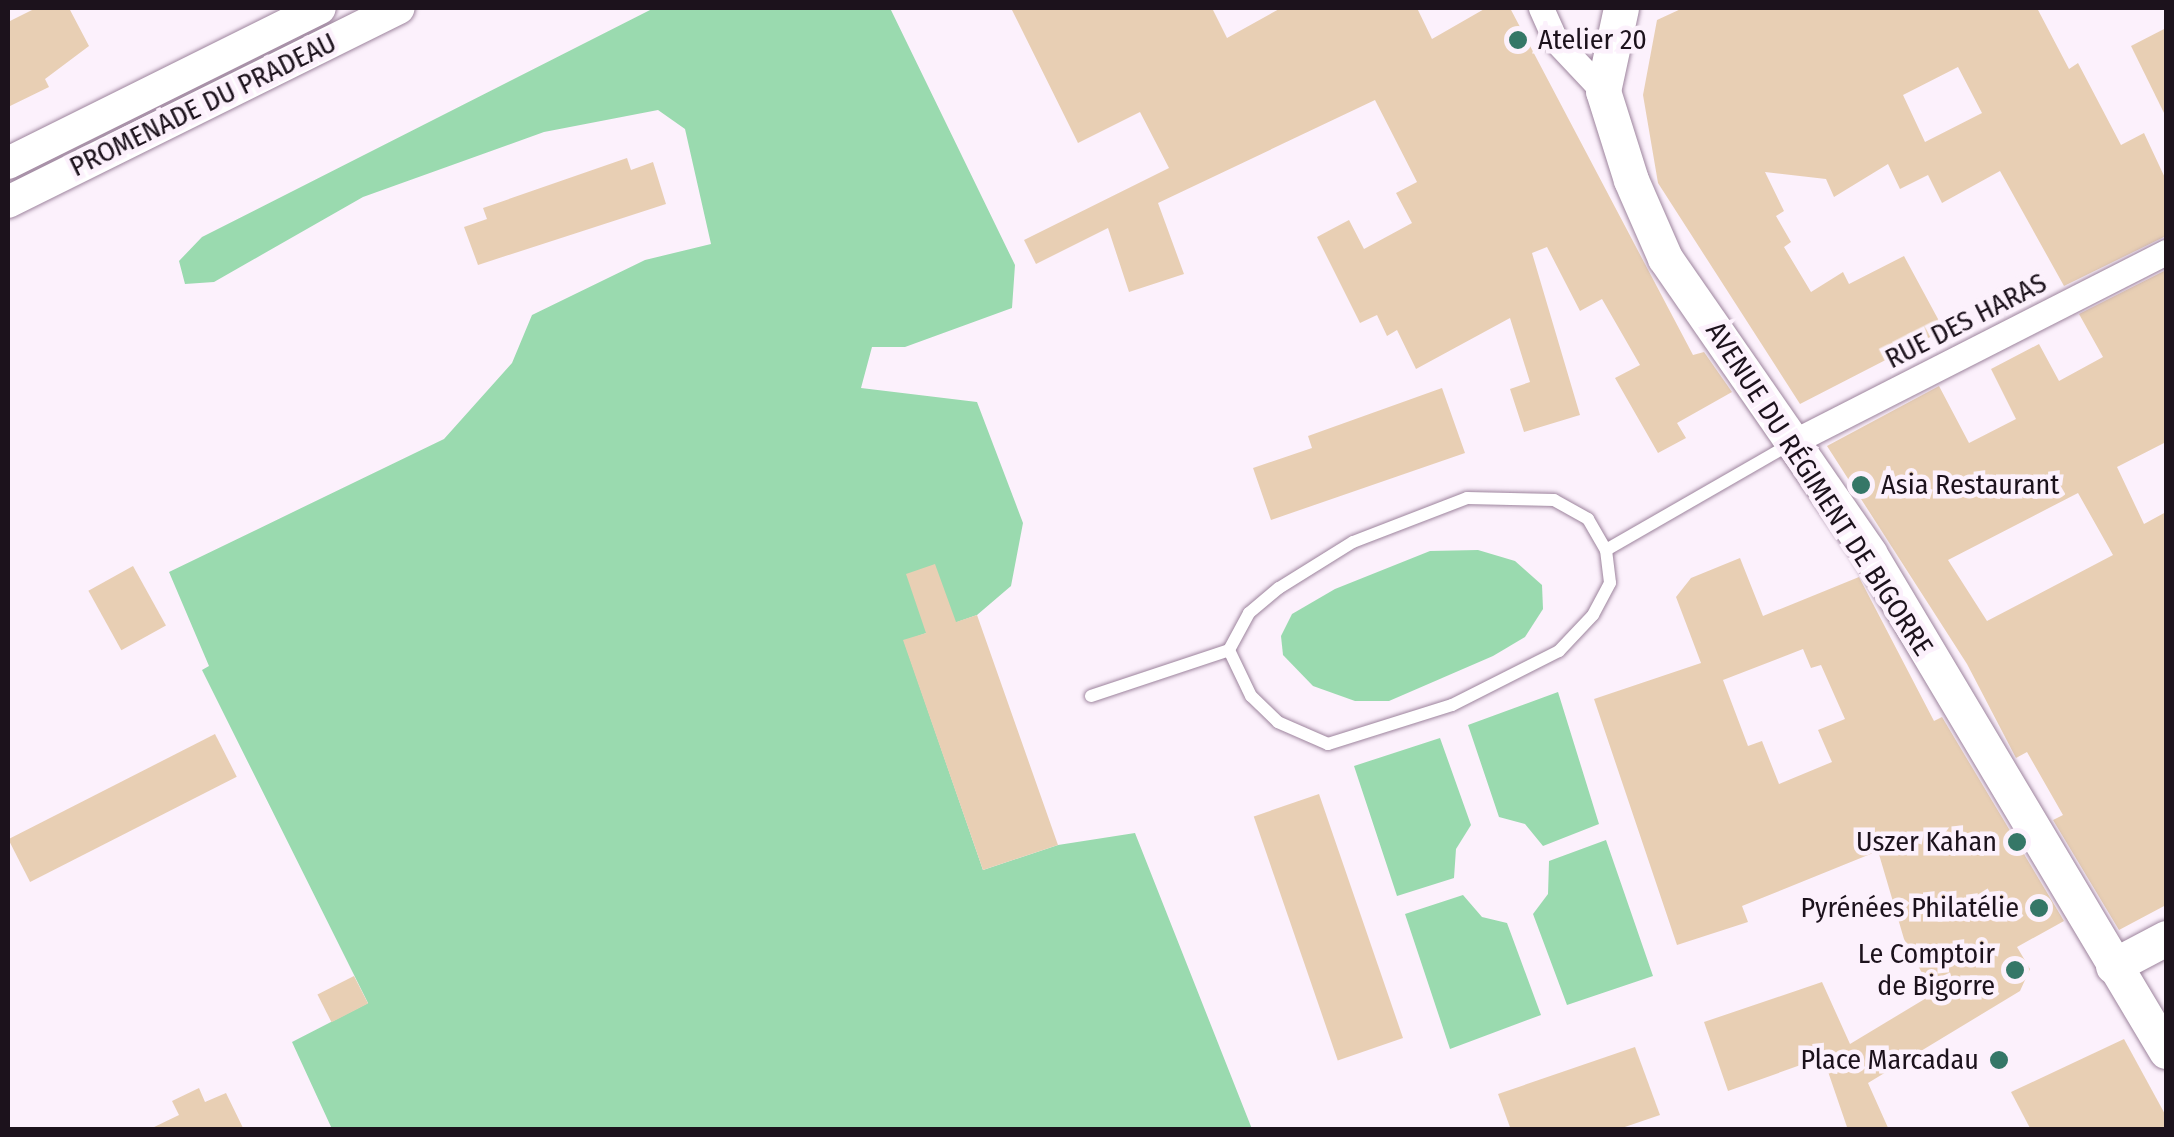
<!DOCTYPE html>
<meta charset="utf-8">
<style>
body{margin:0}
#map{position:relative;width:2174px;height:1137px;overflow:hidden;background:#fcf1fc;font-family:"Fira Sans Condensed",sans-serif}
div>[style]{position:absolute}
.green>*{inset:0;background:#9adaaf}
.building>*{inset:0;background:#e8cfb4;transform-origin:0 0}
.roads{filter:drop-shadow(0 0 2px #9d849d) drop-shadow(0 0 2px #9d849d)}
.service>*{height:12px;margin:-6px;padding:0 6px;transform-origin:6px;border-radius:6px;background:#fff}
.minor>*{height:25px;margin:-12.5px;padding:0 12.5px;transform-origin:12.5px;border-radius:12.5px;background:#fff}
.tertiary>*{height:32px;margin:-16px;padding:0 16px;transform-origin:16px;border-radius:16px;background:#fff}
.secondary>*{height:35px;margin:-17.5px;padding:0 17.5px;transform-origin:17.5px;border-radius:17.5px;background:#fff}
.dots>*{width:28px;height:28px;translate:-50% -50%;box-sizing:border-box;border:5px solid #fcf1fc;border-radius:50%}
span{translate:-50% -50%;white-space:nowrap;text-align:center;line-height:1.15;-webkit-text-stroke:9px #fcf1fc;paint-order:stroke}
.poi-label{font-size:28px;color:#1c121c}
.left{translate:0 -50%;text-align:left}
.right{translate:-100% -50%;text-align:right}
.street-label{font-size:28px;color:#1c121c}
.frame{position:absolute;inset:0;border:10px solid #1c121c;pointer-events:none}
</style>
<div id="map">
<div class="green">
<i style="clip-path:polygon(654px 8px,890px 8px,1015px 265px,1012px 308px,905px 347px,872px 347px,861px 388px,977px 402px,1023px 523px,1011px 586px,977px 615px,904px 641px,983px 870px,1058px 845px,1135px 833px,1252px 1129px,332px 1129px,292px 1042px,368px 1003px,202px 670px,209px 666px,169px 572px,444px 439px,512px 363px,532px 315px,645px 260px,711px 244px,685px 129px,658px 110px,544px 132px,363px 197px,214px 282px,185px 284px,179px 261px,202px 237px)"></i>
<i style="clip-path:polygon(1478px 550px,1515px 561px,1542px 585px,1543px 609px,1525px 637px,1493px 656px,1389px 701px,1355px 701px,1313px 686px,1283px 655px,1281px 636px,1292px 614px,1335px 589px,1430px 551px)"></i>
<i style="clip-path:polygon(1558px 692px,1599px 824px,1543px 846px,1525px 824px,1499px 817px,1468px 725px)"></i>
<i style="clip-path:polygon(1440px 738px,1471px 825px,1456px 849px,1454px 878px,1397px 896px,1354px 766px)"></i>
<i style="clip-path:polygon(1606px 840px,1653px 976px,1567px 1005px,1533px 914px,1548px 894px,1549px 861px)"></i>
<i style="clip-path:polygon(1463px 895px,1482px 917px,1507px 923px,1541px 1015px,1450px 1049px,1405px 914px)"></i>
</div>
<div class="building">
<i style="clip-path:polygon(36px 8px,69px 8px,89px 46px,45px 79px,49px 87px,8px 107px,8px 22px)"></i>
<i style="clip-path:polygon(1011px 8px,1212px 8px,1227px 38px,1281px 8px,1417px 8px,1432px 39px,1486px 8px,1510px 8px,1693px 355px,1704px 352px,1732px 392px,1677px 423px,1686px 438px,1658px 453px,1615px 378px,1640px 365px,1602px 299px,1580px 311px,1547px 247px,1532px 253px,1580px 415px,1524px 432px,1510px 389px,1530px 382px,1510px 318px,1416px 369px,1397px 330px,1387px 336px,1377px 315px,1360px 323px,1317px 237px,1349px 220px,1364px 249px,1412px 223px,1396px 193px,1417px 182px,1375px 100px,1158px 203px,1184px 274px,1129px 292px,1108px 228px,1036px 264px,1024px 240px,1169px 168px,1140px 112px,1078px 143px)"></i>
<i style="clip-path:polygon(evenodd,1683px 8px,2037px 8px,2069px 69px,2078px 63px,2121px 145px,2144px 133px,2166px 180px,2166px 236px,2064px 286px,2000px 171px,1942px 203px,1928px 175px,1900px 189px,1888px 164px,1834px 197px,1826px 179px,1765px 172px,1784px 211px,1776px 216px,1791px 242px,1784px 247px,1811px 292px,1843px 272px,1849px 284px,1904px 256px,1938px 319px,1940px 332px,1800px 404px,1658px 183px,1643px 95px,1657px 20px,1683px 8px,1958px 67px,1982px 113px,1925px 142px,1903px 95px,1958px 67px)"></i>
<i style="clip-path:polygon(2166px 28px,2166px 117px,2131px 46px)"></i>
<i style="clip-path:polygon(627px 158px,631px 170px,653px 162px,666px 204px,478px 265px,464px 227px,487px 219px,483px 208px)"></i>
<i style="clip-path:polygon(evenodd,2166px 270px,2166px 442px,2117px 467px,2144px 524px,2166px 512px,2166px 905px,2119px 930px,2053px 820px,2063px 815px,2027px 752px,2016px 758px,1967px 664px,1827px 446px,1939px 386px,1969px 443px,2016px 419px,1991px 369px,2039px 344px,2059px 381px,2103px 357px,2079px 314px,2166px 270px,2078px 493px,2113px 555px,1987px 621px,1948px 560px,2078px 493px)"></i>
<i style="clip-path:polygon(1442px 388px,1465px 453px,1271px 520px,1253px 468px,1312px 448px,1308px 436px)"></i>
<i style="clip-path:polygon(evenodd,1740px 558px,1763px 616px,1859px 577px,1934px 721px,1942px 717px,2064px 921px,2017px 947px,2030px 969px,2020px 991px,1868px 1083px,1889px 1130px,1848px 1130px,1823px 1057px,1728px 1091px,1704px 1022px,1822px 982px,1850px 1044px,1933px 994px,1904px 939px,1878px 851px,1742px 906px,1748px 922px,1677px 945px,1594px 699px,1701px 663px,1676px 597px,1691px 578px,1740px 558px,1803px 649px,1811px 668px,1821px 665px,1845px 719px,1818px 730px,1832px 762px,1779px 784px,1762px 741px,1748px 746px,1723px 680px,1803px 649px)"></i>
<i style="clip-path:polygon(935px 564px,956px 622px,977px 615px,1058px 845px,983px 870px,903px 640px,926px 633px,906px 574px)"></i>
<i style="left:133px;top:566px;width:68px;height:51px;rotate:61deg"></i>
<i style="left:215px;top:734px;width:48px;height:232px;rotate:63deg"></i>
<i style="left:1319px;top:794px;width:258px;height:69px;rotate:71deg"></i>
<i style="left:354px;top:976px;width:31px;height:41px;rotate:63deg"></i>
<i style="clip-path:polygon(2124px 1039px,2166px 1116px,2166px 1130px,2031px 1130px,2011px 1092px)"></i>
<i style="clip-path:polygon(1635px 1047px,1660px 1115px,1616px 1130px,1511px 1130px,1498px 1094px)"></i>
<i style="clip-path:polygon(199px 1088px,205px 1102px,226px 1093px,244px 1130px,148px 1130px,179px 1115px,172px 1101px)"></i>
</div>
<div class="roads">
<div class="service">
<i style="left:1606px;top:550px;width:212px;rotate:-29.9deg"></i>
<i style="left:1091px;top:696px;width:145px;rotate:-18.4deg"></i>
<i style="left:1229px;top:650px;width:42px;rotate:-61.6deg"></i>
<i style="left:1249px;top:613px;width:39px;rotate:-40deg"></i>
<i style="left:1279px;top:588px;width:87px;rotate:-31.9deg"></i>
<i style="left:1353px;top:542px;width:122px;rotate:-21.1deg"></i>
<i style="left:1467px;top:498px;width:87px;rotate:1.3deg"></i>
<i style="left:1554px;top:500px;width:39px;rotate:29deg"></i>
<i style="left:1588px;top:519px;width:36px;rotate:60deg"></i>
<i style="left:1606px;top:550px;width:33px;rotate:83deg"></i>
<i style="left:1610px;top:583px;width:36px;rotate:118deg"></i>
<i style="left:1593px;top:615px;width:50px;rotate:133.4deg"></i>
<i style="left:1559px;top:651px;width:120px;rotate:153.2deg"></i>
<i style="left:1452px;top:705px;width:130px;rotate:162.5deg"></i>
<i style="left:1328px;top:744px;width:55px;rotate:-156.3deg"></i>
<i style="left:1278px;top:722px;width:37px;rotate:-136deg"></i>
<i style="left:1251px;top:696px;width:51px;rotate:-115.6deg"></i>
</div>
<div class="minor">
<i style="left:1541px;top:8px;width:35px;rotate:66deg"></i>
<i style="left:1555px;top:40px;width:70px;rotate:46.7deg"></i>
<i style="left:1793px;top:442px;width:419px;rotate:-27deg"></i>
</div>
<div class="tertiary">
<i style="left:8px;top:163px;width:348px;rotate:-26.4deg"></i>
<i style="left:8px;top:202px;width:436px;rotate:-26.4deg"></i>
</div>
<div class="secondary">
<i style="left:1621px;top:8px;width:85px;rotate:102.2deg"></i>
<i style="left:1603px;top:91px;width:93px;rotate:72.5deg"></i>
<i style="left:1631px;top:180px;width:85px;rotate:66.4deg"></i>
<i style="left:1665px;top:258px;width:359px;rotate:55.3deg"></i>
<i style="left:1869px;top:553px;width:580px;rotate:59.19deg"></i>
<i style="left:2113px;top:966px;width:60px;rotate:-27.8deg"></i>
</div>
</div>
<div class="dots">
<i style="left:1518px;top:40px;background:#357767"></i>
<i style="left:1861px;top:485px;background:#357767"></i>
<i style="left:2017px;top:842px;background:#357767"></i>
<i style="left:2039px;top:908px;background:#357767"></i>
<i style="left:2015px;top:970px;background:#357767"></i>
<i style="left:1999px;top:1060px;background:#357767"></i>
</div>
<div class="poi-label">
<span class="left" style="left:1538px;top:40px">Atelier 20</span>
<span class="left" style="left:1881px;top:485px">Asia Restaurant</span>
<span class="right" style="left:1997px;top:842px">Uszer Kahan</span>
<span class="right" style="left:2019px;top:908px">Pyrénées Philatélie</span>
<span class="right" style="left:1995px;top:970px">Le Comptoir<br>de Bigorre</span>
<span class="right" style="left:1979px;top:1060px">Place Marcadau</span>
</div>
<div class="street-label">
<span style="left:203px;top:105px;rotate:-26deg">PROMENADE DU PRADEAU</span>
<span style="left:1966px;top:321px;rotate:-27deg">RUE DES HARAS</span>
<span style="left:1819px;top:489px;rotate:57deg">AVENUE DU RÉGIMENT DE BIGORRE</span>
</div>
<div class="frame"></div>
</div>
